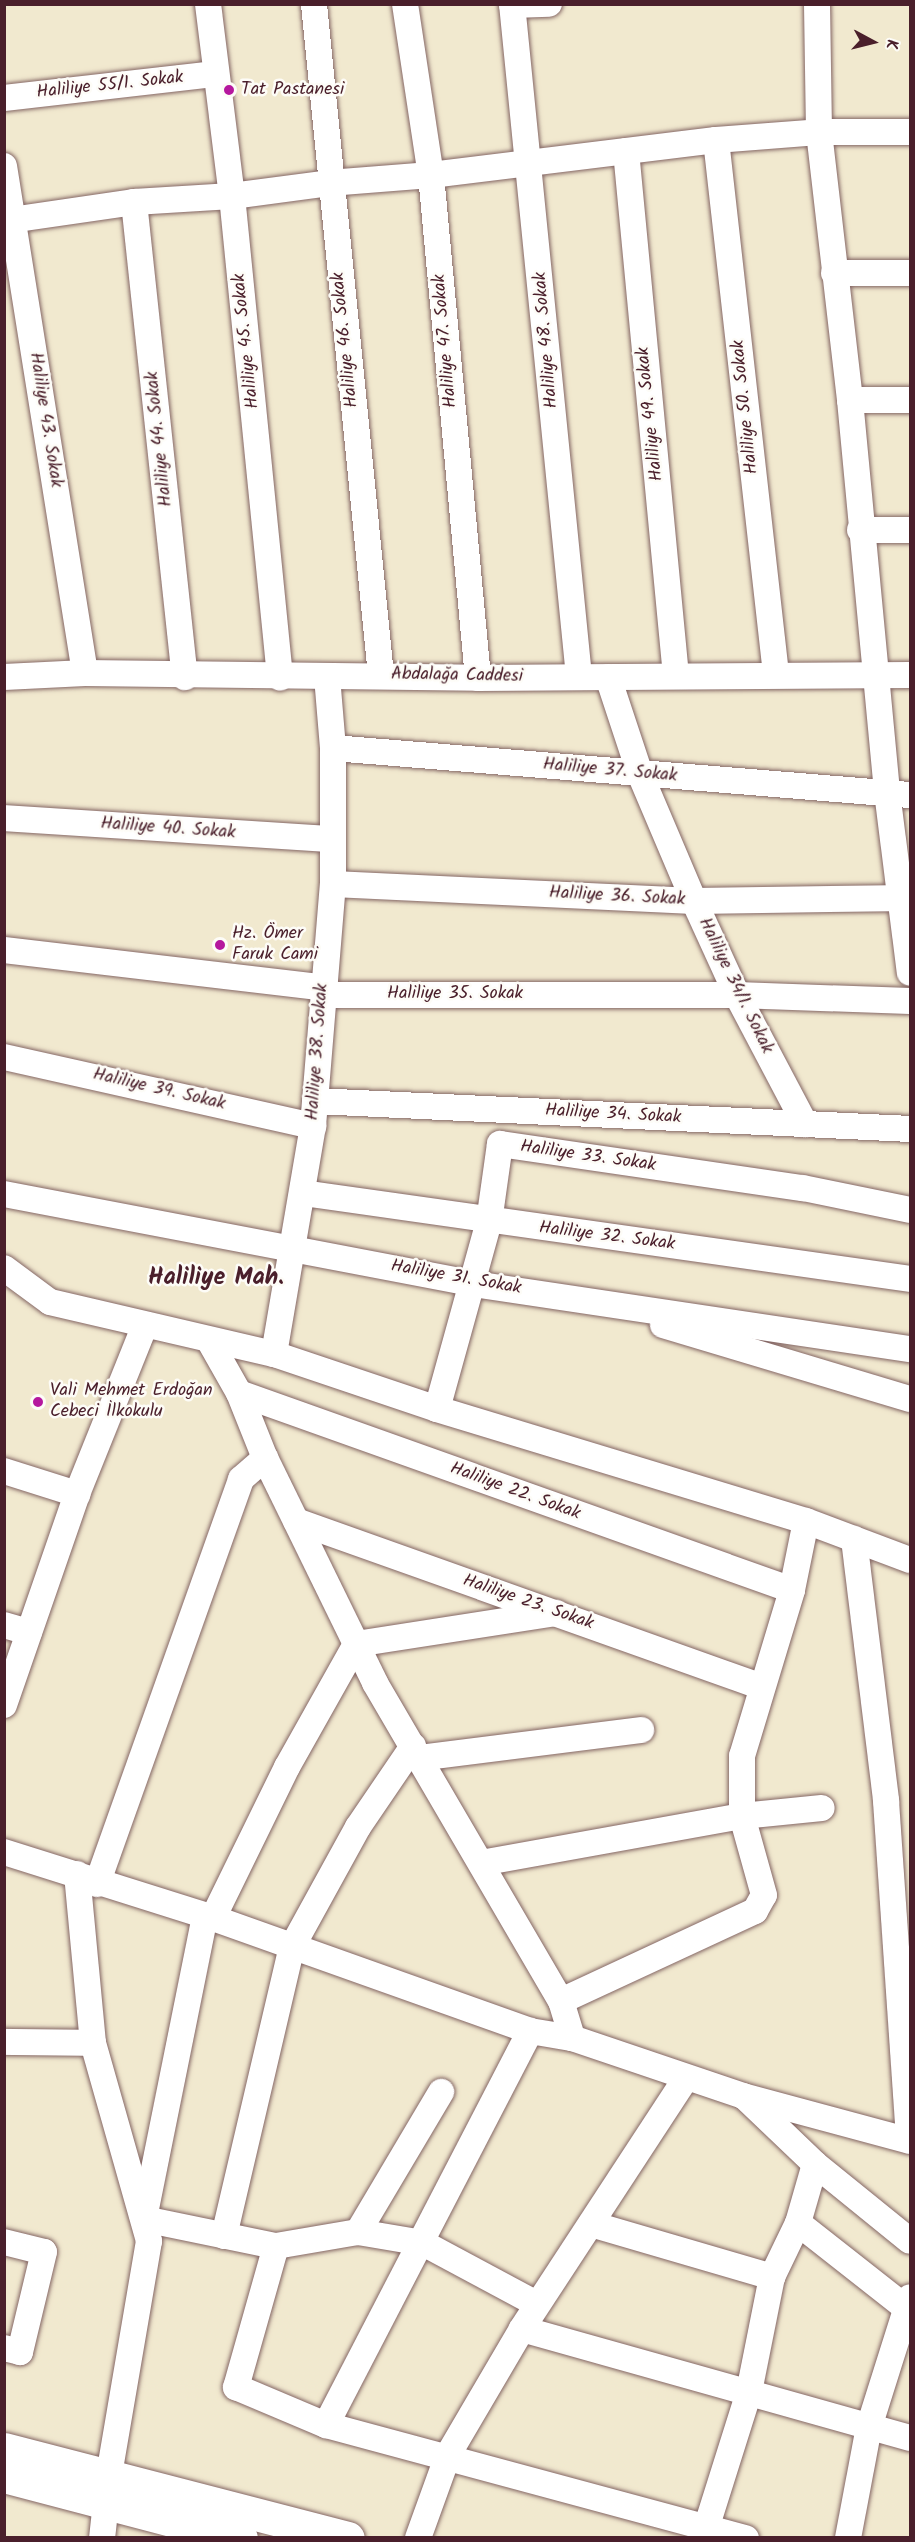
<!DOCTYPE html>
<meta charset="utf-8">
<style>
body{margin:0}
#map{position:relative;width:915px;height:2542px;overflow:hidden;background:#f1e9cf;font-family:Kalam,sans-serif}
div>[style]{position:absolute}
.roads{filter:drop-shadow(0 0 2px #846664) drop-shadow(0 0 2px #846664)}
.minor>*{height:26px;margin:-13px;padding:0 13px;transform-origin:13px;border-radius:13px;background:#fff}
.major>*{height:33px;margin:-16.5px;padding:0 16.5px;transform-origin:16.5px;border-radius:16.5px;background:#fff}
.dots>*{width:16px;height:16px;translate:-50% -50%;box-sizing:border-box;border:3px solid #fdfcf7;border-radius:50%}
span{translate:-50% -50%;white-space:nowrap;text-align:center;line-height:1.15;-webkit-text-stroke:5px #fdfcf7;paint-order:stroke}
.street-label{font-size:18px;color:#4a1f2b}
.poi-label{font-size:18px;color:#4a1f2b}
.left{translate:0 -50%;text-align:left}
.district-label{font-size:24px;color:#4a1f2b;font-weight:700}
.frame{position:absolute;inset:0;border:6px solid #4a1f2b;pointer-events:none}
.north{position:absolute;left:843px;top:12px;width:60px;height:60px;-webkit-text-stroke:4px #fdfcf7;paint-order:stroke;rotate:97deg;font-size:16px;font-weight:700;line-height:24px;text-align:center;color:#4a1f2b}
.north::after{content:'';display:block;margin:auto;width:21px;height:27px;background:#4a1f2b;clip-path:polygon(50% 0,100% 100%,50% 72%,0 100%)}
</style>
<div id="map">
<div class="roads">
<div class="minor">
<i style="left:208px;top:4px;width:193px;rotate:82.9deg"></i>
<i style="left:232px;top:196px;width:484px;rotate:84.3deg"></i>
<i style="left:314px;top:4px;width:674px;rotate:84.3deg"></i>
<i style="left:405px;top:4px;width:173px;rotate:81.4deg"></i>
<i style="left:431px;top:175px;width:505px;rotate:84.66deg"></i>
<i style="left:512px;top:4px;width:675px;rotate:84.31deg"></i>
<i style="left:817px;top:4px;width:128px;rotate:89.1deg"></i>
<i style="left:819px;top:132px;width:270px;rotate:83.4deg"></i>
<i style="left:850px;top:400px;width:394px;rotate:84.6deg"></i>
<i style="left:887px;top:792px;width:182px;rotate:82.8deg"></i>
<i style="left:512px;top:5px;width:37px;rotate:-2deg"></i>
<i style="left:4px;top:98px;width:213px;rotate:-6.5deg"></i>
<i style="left:716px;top:140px;width:537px;rotate:83.59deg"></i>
<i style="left:626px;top:151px;width:527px;rotate:84.56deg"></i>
<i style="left:4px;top:166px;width:513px;rotate:80.92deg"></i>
<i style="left:134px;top:202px;width:478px;rotate:83.9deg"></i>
<i style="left:4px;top:221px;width:131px;rotate:-8.3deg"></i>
<i style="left:134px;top:202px;width:98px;rotate:-3.5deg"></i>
<i style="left:232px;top:196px;width:98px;rotate:-7.6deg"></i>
<i style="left:329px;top:183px;width:102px;rotate:-4.5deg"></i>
<i style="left:431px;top:175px;width:287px;rotate:-7deg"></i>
<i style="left:716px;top:140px;width:103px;rotate:-4.4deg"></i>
<i style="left:819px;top:132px;width:91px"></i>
<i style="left:834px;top:273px;width:76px"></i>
<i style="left:850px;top:400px;width:60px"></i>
<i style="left:860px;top:530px;width:50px"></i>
<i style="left:4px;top:677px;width:81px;rotate:-2.8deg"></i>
<i style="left:85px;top:673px;width:393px;rotate:0.7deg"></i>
<i style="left:478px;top:678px;width:432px;rotate:-0.4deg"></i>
<i style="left:608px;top:677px;width:102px;rotate:71.7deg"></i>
<i style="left:640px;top:774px;width:138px;rotate:67deg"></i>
<i style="left:694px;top:901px;width:103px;rotate:65.4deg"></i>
<i style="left:737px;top:995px;width:146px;rotate:62.2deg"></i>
<i style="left:333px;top:748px;width:579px;rotate:4.66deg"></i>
<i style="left:4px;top:818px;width:328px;rotate:3.7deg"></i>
<i style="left:333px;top:884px;width:361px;rotate:2.7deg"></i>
<i style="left:694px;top:901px;width:216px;rotate:-0.8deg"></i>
<i style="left:4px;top:950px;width:319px;rotate:6.7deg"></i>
<i style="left:321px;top:987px;width:16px;rotate:30deg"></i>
<i style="left:335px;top:995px;width:402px"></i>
<i style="left:737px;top:995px;width:173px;rotate:2deg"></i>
<i style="left:4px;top:1057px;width:317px;rotate:12.6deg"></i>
<i style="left:315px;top:1101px;width:596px;rotate:2.69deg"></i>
<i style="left:303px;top:1193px;width:613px;rotate:8.06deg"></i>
<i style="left:4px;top:1194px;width:479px;rotate:10.8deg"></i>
<i style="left:474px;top:1284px;width:441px;rotate:8.5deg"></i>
<i style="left:4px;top:1268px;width:57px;rotate:36.5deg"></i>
<i style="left:50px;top:1302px;width:230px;rotate:13.1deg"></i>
<i style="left:274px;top:1354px;width:172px;rotate:18.6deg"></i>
<i style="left:437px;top:1409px;width:386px;rotate:16.9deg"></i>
<i style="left:806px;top:1521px;width:111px;rotate:20.6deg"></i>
<i style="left:663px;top:1325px;width:258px;rotate:16.7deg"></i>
<i style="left:209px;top:1340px;width:61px;rotate:60.5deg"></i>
<i style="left:239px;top:1393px;width:70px;rotate:68.2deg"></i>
<i style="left:265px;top:1458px;width:250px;rotate:63.9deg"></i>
<i style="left:375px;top:1683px;width:368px;rotate:59.7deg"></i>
<i style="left:561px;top:2001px;width:39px;rotate:73deg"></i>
<i style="left:274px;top:1354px;width:231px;rotate:-80.3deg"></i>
<i style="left:313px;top:1126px;width:243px;rotate:-85.3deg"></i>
<i style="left:333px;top:884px;width:136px;rotate:-90deg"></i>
<i style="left:333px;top:748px;width:72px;rotate:-94.8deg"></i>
<i style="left:239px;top:1393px;width:587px;rotate:19.61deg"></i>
<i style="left:437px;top:1409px;width:194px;rotate:-74.5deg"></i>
<i style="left:489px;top:1222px;width:79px;rotate:-82deg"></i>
<i style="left:500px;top:1144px;width:306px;rotate:8.3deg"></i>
<i style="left:803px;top:1188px;width:109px;rotate:11.6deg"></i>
<i style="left:4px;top:1471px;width:77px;rotate:17.5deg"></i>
<i style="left:296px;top:1521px;width:492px;rotate:19.6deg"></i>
<i style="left:854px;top:1539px;width:264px;rotate:83deg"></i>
<i style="left:886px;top:1801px;width:340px;rotate:86.1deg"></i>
<i style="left:4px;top:1625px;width:26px;rotate:16deg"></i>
<i style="left:4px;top:1705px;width:223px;rotate:-70.9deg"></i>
<i style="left:77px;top:1494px;width:182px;rotate:-68.1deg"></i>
<i style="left:419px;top:1758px;width:224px;rotate:-7.2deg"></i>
<i style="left:4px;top:1852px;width:219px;rotate:17.5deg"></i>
<i style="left:213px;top:1918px;width:337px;rotate:19.6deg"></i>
<i style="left:530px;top:2031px;width:43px;rotate:9.5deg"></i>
<i style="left:572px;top:2038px;width:181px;rotate:18.7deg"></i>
<i style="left:743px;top:2096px;width:173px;rotate:15.1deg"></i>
<i style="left:481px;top:1863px;width:265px;rotate:-10.2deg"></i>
<i style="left:742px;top:1816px;width:80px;rotate:-5.7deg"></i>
<i style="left:77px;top:1874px;width:170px;rotate:84.6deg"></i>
<i style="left:93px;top:2043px;width:206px;rotate:74.2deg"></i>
<i style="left:149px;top:2241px;width:237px;rotate:99.7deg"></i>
<i style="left:109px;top:2475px;width:63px;rotate:96.3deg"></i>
<i style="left:97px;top:1884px;width:430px;rotate:-70.4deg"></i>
<i style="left:241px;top:1479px;width:32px;rotate:-41deg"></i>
<i style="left:205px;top:1916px;width:309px;rotate:101.4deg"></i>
<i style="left:144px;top:2219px;width:135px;rotate:11.6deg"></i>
<i style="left:276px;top:2246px;width:83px;rotate:-9.7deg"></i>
<i style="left:358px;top:2232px;width:66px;rotate:9.6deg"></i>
<i style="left:423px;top:2243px;width:129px;rotate:28.2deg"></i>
<i style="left:213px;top:1918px;width:168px;rotate:-63.9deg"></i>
<i style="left:287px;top:1767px;width:141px;rotate:-60.7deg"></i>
<i style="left:356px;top:1644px;width:203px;rotate:-8.8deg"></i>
<i style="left:561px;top:2001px;width:214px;rotate:-24.9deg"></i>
<i style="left:755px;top:1911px;width:18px;rotate:-61deg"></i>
<i style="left:764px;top:1895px;width:82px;rotate:-105.6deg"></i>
<i style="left:742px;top:1816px;width:60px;rotate:-90deg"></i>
<i style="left:742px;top:1756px;width:173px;rotate:-73.2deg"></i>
<i style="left:792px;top:1590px;width:70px;rotate:-78.5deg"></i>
<i style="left:4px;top:2042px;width:89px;rotate:0.6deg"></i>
<i style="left:686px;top:2078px;width:300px;rotate:123.2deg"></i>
<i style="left:522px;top:2329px;width:403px;rotate:15.7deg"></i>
<i style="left:746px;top:2098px;width:95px;rotate:43.7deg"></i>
<i style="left:815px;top:2164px;width:122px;rotate:39deg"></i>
<i style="left:798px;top:2223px;width:142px;rotate:38.2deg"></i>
<i style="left:591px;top:2224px;width:189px;rotate:16.3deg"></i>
<i style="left:772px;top:2277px;width:60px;rotate:-64.3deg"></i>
<i style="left:798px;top:2223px;width:61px;rotate:-73.9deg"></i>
<i style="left:358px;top:2232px;width:163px;rotate:-59.3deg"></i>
<i style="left:224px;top:2236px;width:297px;rotate:-76.8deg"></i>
<i style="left:292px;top:1947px;width:137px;rotate:-61.2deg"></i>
<i style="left:358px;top:1827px;width:98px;rotate:-55.8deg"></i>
<i style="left:4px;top:2242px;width:41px;rotate:14deg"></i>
<i style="left:44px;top:2252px;width:103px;rotate:103.5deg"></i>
<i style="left:20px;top:2352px;width:16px;rotate:-166deg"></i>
<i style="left:276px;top:2246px;width:147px;rotate:105.8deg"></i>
<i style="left:236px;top:2387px;width:98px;rotate:22.9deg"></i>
<i style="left:326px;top:2425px;width:435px;rotate:15.1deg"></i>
<i style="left:326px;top:2425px;width:444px;rotate:-62.6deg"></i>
<i style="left:418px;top:2538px;width:88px;rotate:-70.1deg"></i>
<i style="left:448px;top:2455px;width:146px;rotate:-59.6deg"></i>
<i style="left:703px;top:2538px;width:153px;rotate:-72.5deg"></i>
<i style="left:749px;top:2392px;width:117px;rotate:-78.7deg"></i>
<i style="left:848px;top:2538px;width:113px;rotate:-79.3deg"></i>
<i style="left:869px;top:2427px;width:136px;rotate:-72.5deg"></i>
</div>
<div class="major">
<i style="left:4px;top:2449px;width:355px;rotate:14.5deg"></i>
<i style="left:4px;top:2476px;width:245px;rotate:14.7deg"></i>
</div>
</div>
<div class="dots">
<i style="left:229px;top:90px;background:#b5179e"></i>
<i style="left:220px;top:945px;background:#b5179e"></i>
<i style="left:38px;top:1402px;background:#b5179e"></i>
</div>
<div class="street-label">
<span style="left:110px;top:86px;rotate:-6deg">Haliliye 55/1. Sokak</span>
<span style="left:346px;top:340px;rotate:-96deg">Haliliye 46. Sokak</span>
<span style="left:547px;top:340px;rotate:-95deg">Haliliye 48. Sokak</span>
<span style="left:247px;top:341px;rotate:-96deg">Haliliye 45. Sokak</span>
<span style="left:446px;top:341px;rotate:-95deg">Haliliye 47. Sokak</span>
<span style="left:746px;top:407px;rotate:-96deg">Haliliye 50. Sokak</span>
<span style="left:651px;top:414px;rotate:-96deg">Haliliye 49. Sokak</span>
<span style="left:45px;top:420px;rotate:81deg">Haliliye 43. Sokak</span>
<span style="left:160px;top:439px;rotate:-96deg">Haliliye 44. Sokak</span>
<span style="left:457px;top:676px;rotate:1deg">Abdalağa Caddesi</span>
<span style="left:610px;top:771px;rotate:5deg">Haliliye 37. Sokak</span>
<span style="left:168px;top:829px;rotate:4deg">Haliliye 40. Sokak</span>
<span style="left:617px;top:897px;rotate:3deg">Haliliye 36. Sokak</span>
<span style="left:735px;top:986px;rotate:64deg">Haliliye 34/1. Sokak</span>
<span style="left:455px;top:994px">Haliliye 35. Sokak</span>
<span style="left:318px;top:1052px;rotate:-86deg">Haliliye 38. Sokak</span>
<span style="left:159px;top:1090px;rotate:13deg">Haliliye 39. Sokak</span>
<span style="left:613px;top:1115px;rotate:3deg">Haliliye 34. Sokak</span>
<span style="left:588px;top:1157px;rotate:8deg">Haliliye 33. Sokak</span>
<span style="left:607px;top:1237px;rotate:7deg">Haliliye 32. Sokak</span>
<span style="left:456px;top:1278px;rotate:10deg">Haliliye 31. Sokak</span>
<span style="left:515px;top:1492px;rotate:20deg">Haliliye 22. Sokak</span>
<span style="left:528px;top:1603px;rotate:19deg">Haliliye 23. Sokak</span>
</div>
<div class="poi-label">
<span class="left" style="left:241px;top:90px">Tat Pastanesi</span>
<span class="left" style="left:232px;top:945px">Hz. Ömer<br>Faruk Cami</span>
<span class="left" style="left:50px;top:1402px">Vali Mehmet Erdoğan<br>Cebeci İlkokulu</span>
</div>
<div class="district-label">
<span style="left:216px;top:1278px">Haliliye Mah.</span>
</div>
<div class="frame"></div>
<div class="north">K</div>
</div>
